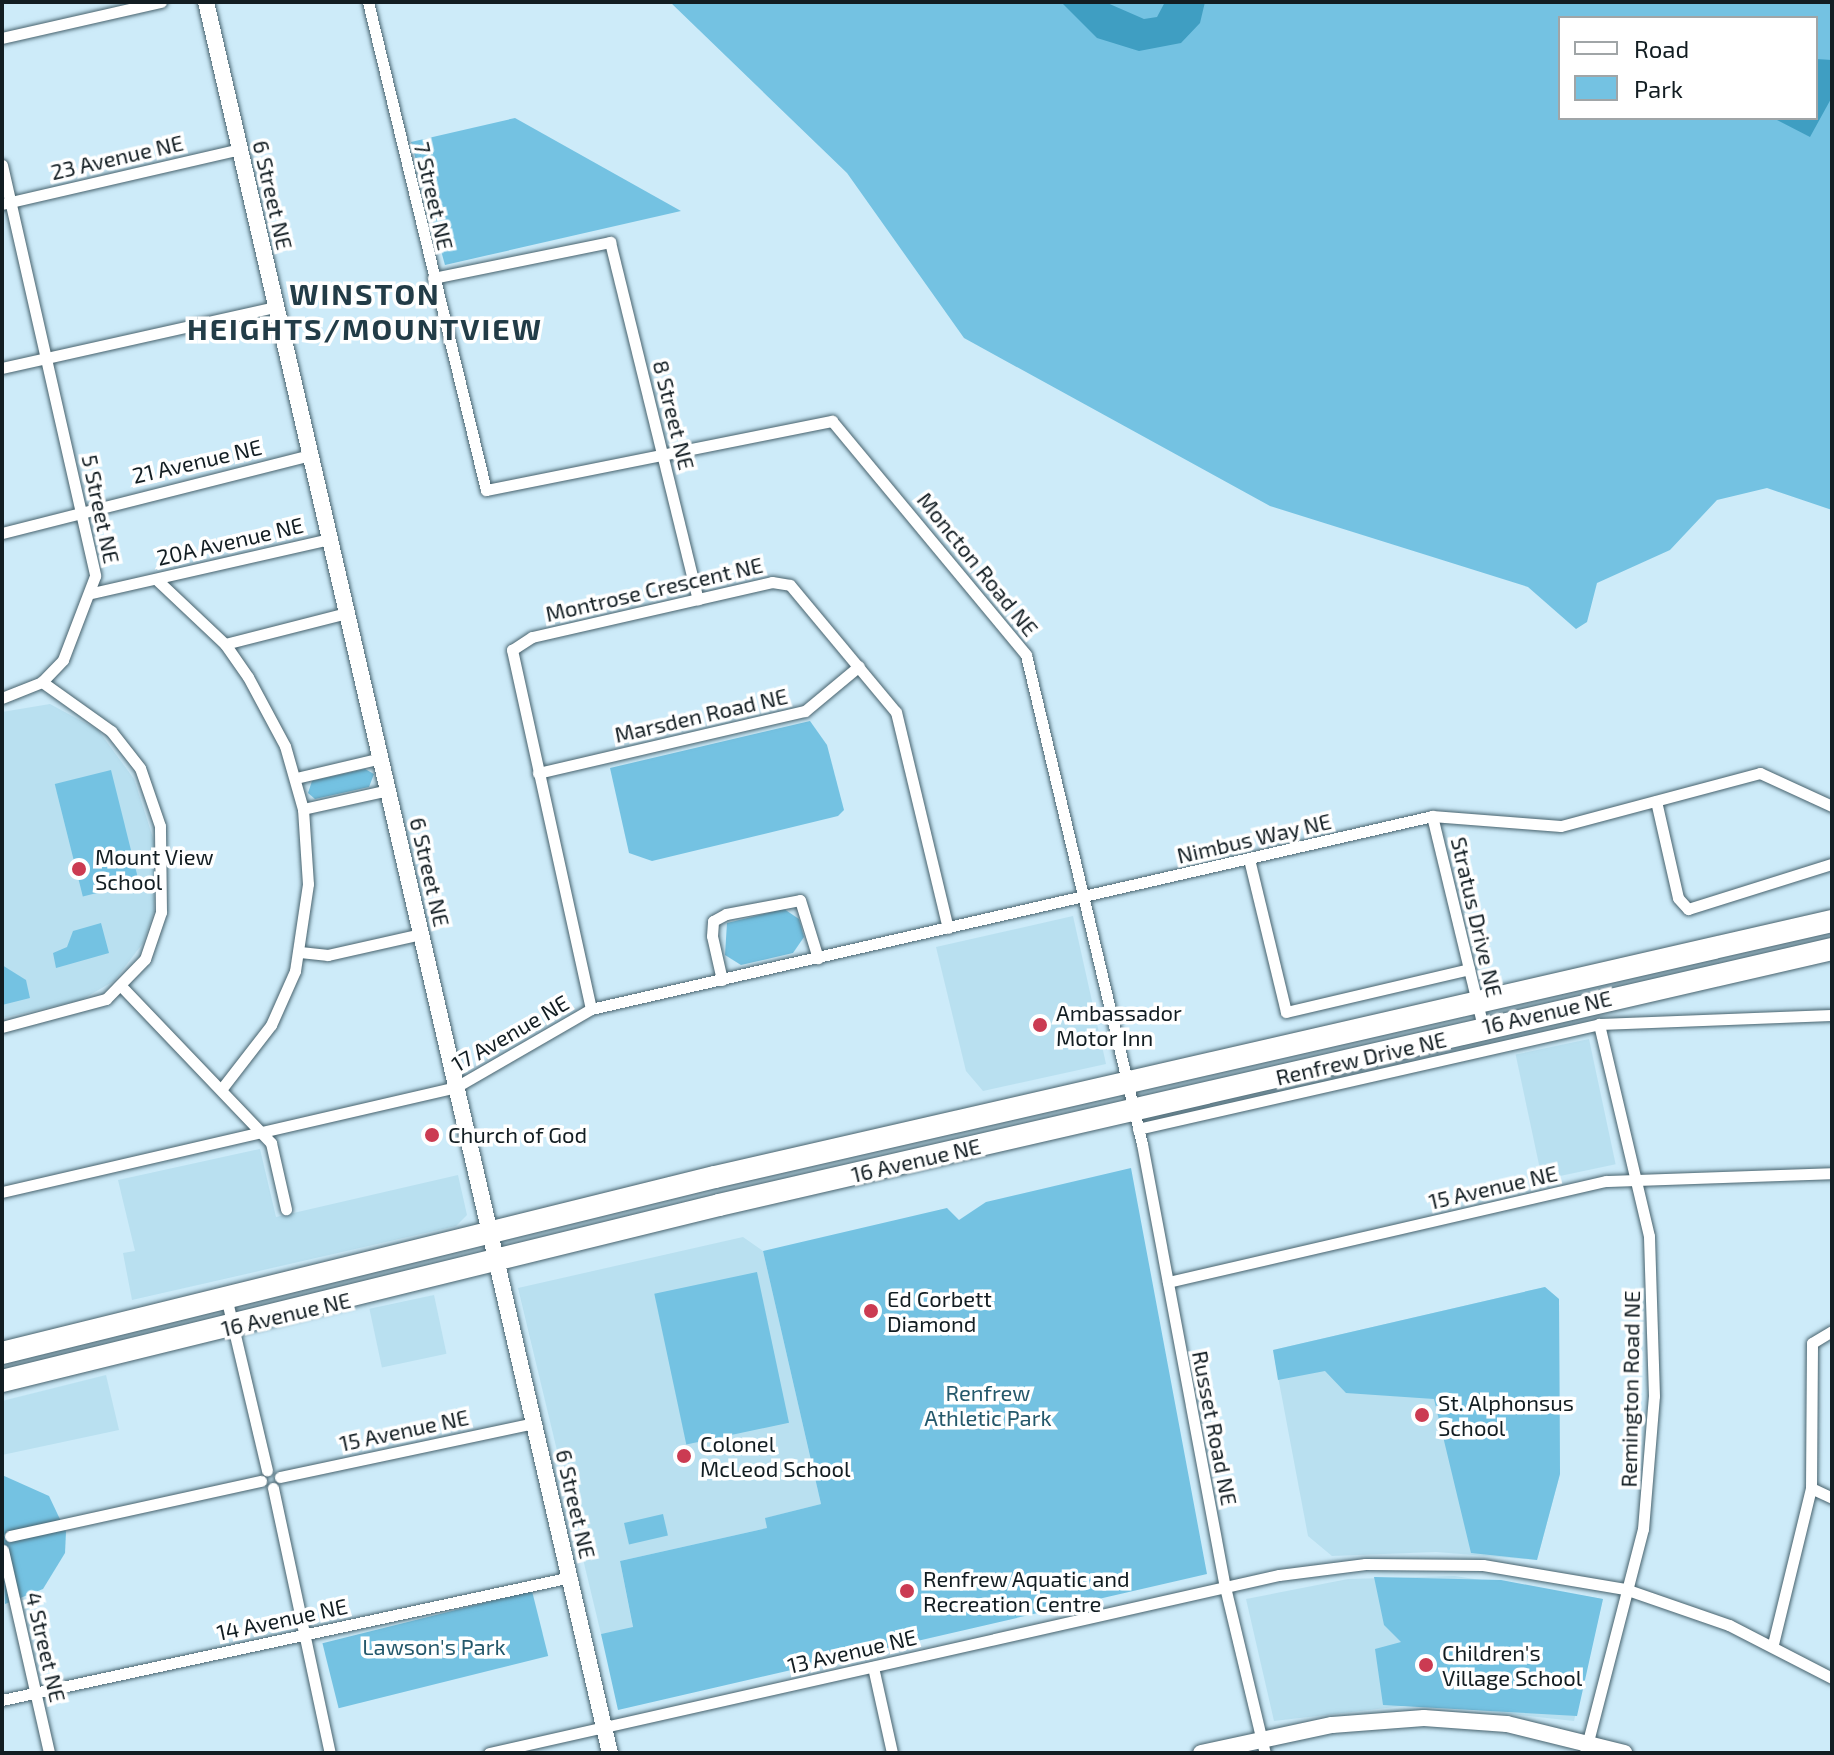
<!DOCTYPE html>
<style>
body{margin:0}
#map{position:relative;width:1834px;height:1755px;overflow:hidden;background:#cdebf9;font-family:"Exo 2",sans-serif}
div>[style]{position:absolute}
.built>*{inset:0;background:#b9e0f0;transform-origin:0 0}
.green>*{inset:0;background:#74c2e2;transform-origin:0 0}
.water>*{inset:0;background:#3f9ec2}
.roads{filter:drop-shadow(0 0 2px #47626d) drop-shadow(0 0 2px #47626d)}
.street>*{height:11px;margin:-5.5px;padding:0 5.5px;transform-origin:5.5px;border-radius:5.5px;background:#fff}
.secondary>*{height:16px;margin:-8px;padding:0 8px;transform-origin:8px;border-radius:8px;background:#fff}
.highway>*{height:22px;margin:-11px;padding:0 11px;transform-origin:11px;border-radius:11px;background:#fff}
.dots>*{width:22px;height:22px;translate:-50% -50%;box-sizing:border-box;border:4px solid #fff;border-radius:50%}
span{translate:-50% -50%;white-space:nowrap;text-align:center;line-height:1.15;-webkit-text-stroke:7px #fff;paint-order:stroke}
.street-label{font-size:22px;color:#121d22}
.poi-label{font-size:22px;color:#121d22}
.left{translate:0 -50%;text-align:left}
.park-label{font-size:22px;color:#24586b}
.district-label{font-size:30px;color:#223c47;font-weight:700;letter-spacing:2px}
.frame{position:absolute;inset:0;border:4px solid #121d22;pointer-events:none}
.legend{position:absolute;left:1558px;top:16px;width:260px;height:104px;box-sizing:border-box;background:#fff;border:2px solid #a0a5a7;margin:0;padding:10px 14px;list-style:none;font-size:24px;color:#121d22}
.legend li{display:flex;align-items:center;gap:16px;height:40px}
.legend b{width:40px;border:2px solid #a0a5a7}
</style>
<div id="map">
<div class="built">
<i style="clip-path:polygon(50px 704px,98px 730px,134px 779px,154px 841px,154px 911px,143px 943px,114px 981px,81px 1000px,2px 1018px,2px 712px)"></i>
<i style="clip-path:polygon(1073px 916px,1106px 1064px,983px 1091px,966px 1071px,936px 947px)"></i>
<i style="left:1589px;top:1039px;width:128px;height:75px;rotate:78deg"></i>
<i style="clip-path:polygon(260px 1149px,276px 1217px,458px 1175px,467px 1215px,456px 1226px,132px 1300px,123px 1253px,135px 1251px,118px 1180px)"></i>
<i style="clip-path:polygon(743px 1237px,763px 1251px,821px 1504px,766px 1518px,767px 1528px,620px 1561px,633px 1628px,601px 1634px,518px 1288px)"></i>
<i style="clip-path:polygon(1545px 1287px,1559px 1299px,1560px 1474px,1537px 1560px,1436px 1552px,1332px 1556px,1308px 1536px,1273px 1350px)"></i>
<i style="left:434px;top:1295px;width:60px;height:66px;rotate:78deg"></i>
<i style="clip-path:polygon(106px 1375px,119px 1430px,2px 1455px,2px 1401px)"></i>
<i style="clip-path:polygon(1455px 1576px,1603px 1599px,1574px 1721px,1421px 1704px,1274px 1721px,1246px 1599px,1348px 1579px)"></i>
</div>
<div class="green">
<i style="clip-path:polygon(evenodd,670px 2px,1832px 2px,1832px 510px,1767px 488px,1717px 500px,1670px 550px,1597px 583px,1587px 622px,1576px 629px,1528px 587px,1270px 506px,964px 338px,847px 173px,670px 2px,1560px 18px,1816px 18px,1816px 118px,1560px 118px,1560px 18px)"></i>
<i style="clip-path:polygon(515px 118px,681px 211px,445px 265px,411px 142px)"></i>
<i style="clip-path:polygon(810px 721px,827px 745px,844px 810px,838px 816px,652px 861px,629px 853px,610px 768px)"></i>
<i style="clip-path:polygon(365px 769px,374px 774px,369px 787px,315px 799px,308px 793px,312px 781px)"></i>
<i style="left:111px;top:770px;width:116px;height:58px;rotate:76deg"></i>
<i style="clip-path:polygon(784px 909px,799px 919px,804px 937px,793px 953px,741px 965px,725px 955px,727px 923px)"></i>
<i style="clip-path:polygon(101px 923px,109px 953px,56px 968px,53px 953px,67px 947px,73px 931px)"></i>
<i style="clip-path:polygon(2px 965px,26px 980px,30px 998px,2px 1005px)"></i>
<i style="clip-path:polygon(1131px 1168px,1207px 1574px,618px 1710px,601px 1634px,633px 1627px,620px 1561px,767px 1528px,765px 1518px,821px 1504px,763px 1251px,947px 1208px,959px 1220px,986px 1202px)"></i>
<i style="left:757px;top:1272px;width:154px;height:105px;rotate:78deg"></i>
<i style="clip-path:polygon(1545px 1287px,1559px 1299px,1560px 1474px,1537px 1560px,1471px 1553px,1434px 1399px,1346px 1393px,1325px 1371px,1278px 1380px,1273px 1350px)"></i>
<i style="clip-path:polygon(2px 1475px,49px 1496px,66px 1532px,65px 1553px,43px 1589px,5px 1604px)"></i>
<i style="left:663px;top:1514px;width:22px;height:40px;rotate:77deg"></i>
<i style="clip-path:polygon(1374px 1577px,1501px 1580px,1603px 1599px,1577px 1716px,1383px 1705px,1375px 1649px,1401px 1642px,1384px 1625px)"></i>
<i style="left:532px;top:1591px;width:67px;height:216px;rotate:76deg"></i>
</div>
<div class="water">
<i style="clip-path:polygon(1061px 2px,1105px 2px,1144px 19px,1157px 17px,1165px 2px,1205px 2px,1200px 23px,1181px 43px,1139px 51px,1097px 38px)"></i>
<i style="clip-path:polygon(1816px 59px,1832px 60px,1832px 97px,1810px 137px,1773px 118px,1816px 118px)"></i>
</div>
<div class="roads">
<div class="street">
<i style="left:368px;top:2px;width:502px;rotate:76.41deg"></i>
<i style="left:486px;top:490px;width:353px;rotate:-11.3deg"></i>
<i style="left:832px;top:421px;width:304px;rotate:50.3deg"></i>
<i style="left:1026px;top:655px;width:503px;rotate:76.66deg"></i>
<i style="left:1142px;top:1144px;width:451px;rotate:79.4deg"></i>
<i style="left:1225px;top:1587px;width:171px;rotate:76.5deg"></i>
<i style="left:2px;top:38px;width:163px;rotate:-12.8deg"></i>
<i style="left:2px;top:165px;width:421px;rotate:77.2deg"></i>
<i style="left:95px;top:576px;width:90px;rotate:110.9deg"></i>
<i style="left:63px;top:660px;width:30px;rotate:134deg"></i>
<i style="left:42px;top:682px;width:43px;rotate:158.2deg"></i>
<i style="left:2px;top:204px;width:244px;rotate:-13deg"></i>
<i style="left:433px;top:278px;width:181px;rotate:-11.5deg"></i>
<i style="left:610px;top:242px;width:368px;rotate:76.2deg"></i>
<i style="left:2px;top:368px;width:281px;rotate:-12.6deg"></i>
<i style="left:2px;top:533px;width:318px;rotate:-14.2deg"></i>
<i style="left:156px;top:579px;width:95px;rotate:43.3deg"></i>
<i style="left:225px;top:644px;width:40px;rotate:55.1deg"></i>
<i style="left:248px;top:677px;width:78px;rotate:61.8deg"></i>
<i style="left:285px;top:746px;width:66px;rotate:74.1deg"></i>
<i style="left:303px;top:809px;width:75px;rotate:86.2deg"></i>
<i style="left:308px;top:884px;width:88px;rotate:98.5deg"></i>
<i style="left:295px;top:971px;width:59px;rotate:114deg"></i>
<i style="left:271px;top:1025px;width:78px;rotate:127.7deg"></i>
<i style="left:92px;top:593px;width:243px;rotate:-12.8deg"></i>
<i style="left:225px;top:644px;width:126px;rotate:-14.3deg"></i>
<i style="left:538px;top:773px;width:274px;rotate:-13.1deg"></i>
<i style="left:805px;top:711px;width:70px;rotate:-39.8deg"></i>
<i style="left:296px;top:778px;width:87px;rotate:-13.2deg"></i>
<i style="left:1656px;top:801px;width:99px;rotate:77.2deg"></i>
<i style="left:1678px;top:898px;width:15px;rotate:48deg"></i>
<i style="left:1688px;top:909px;width:151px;rotate:-17.4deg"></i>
<i style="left:303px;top:809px;width:87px;rotate:-12.6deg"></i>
<i style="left:1432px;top:816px;width:217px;rotate:76.4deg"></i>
<i style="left:1249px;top:859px;width:157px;rotate:76.4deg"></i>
<i style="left:1286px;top:1012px;width:188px;rotate:-13.2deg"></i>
<i style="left:300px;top:952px;width:28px;rotate:6deg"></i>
<i style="left:328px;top:955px;width:95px;rotate:-12.7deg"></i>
<i style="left:722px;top:980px;width:45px;rotate:-102.8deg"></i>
<i style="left:712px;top:936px;width:15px;rotate:-86deg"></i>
<i style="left:713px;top:921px;width:15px;rotate:-28deg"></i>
<i style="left:726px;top:914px;width:75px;rotate:-10.7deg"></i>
<i style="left:800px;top:900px;width:61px;rotate:72.8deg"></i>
<i style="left:122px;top:987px;width:216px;rotate:46.3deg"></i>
<i style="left:271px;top:1143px;width:68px;rotate:77.2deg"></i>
<i style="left:591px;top:1009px;width:368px;rotate:-102.4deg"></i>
<i style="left:512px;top:650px;width:24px;rotate:-33deg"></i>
<i style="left:532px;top:637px;width:246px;rotate:-12.9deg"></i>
<i style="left:772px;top:582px;width:18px;rotate:9deg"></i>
<i style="left:790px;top:585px;width:165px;rotate:50.2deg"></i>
<i style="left:896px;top:712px;width:222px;rotate:76.5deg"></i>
<i style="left:2px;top:1027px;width:108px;rotate:-15.1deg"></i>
<i style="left:106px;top:999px;width:56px;rotate:-45.7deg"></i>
<i style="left:145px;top:959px;width:50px;rotate:-71.2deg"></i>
<i style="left:161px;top:912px;width:86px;rotate:-90.7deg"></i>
<i style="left:160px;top:826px;width:61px;rotate:-109deg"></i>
<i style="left:140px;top:768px;width:47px;rotate:-128.1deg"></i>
<i style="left:111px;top:731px;width:85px;rotate:-144.6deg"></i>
<i style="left:1138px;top:1129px;width:473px;rotate:-12.8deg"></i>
<i style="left:1599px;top:1024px;width:233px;rotate:-2.2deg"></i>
<i style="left:2px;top:1192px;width:466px;rotate:-13deg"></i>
<i style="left:456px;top:1087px;width:156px;rotate:-30deg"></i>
<i style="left:591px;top:1009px;width:863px;rotate:-12.92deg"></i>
<i style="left:1432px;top:816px;width:129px;rotate:4.4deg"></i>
<i style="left:1561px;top:826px;width:206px;rotate:-14.9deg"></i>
<i style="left:1760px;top:773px;width:79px;rotate:24.6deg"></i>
<i style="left:1168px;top:1282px;width:449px;rotate:-13deg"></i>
<i style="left:1606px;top:1181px;width:226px;rotate:-2deg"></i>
<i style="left:227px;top:1301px;width:174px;rotate:76.7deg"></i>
<i style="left:280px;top:1477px;width:261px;rotate:-12deg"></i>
<i style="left:273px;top:1488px;width:271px;rotate:77.9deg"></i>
<i style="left:1811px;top:1488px;width:23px;rotate:25deg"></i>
<i style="left:10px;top:1536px;width:257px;rotate:-12.4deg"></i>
<i style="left:3px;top:1550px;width:208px;rotate:77.2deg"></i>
<i style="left:1773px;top:1644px;width:161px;rotate:-76.3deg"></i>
<i style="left:1811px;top:1488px;width:145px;rotate:-89.6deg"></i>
<i style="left:1812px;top:1343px;width:23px;rotate:-31deg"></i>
<i style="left:873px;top:1667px;width:88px;rotate:77.5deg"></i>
<i style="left:2px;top:1700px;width:582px;rotate:-12.2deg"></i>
<i style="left:489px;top:1753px;width:810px;rotate:-12.7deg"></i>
<i style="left:1279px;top:1575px;width:87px;rotate:-7.3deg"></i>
<i style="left:1365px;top:1564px;width:118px;rotate:0.5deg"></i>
<i style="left:1483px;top:1565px;width:144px;rotate:9.6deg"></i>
<i style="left:1625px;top:1589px;width:110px;rotate:19.1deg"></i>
<i style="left:1729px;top:1625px;width:116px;rotate:27.2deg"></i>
<i style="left:1585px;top:1753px;width:231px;rotate:-75.5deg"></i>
<i style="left:1643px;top:1529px;width:133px;rotate:-85.3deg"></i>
<i style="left:1654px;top:1396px;width:160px;rotate:-91.8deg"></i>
<i style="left:1649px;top:1236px;width:218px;rotate:-103.3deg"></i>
</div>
<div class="secondary">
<i style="left:206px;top:2px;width:1797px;rotate:77.01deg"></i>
<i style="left:1201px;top:1753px;width:134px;rotate:-12.1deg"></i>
<i style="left:1332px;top:1725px;width:92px;rotate:-4.4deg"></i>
<i style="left:1424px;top:1718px;width:83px;rotate:4.1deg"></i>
<i style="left:1507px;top:1724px;width:121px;rotate:13.9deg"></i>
</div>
<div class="highway">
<i style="left:2px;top:1353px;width:734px;rotate:-13.87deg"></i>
<i style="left:715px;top:1177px;width:1146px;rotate:-12.91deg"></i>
<i style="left:2px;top:1381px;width:738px;rotate:-13.79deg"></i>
<i style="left:719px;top:1205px;width:1142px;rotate:-12.95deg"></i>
</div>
</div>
<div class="dots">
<i style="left:79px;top:869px;background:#cb3b52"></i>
<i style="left:1040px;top:1025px;background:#cb3b52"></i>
<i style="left:432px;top:1135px;background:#cb3b52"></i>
<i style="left:871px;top:1311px;background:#cb3b52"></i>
<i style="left:1422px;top:1415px;background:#cb3b52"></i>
<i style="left:684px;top:1456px;background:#cb3b52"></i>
<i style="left:907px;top:1591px;background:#cb3b52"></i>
<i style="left:1426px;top:1665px;background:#cb3b52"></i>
</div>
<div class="street-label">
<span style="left:117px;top:157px;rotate:-13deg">23 Avenue NE</span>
<span style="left:273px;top:195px;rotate:77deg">6 Street NE</span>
<span style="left:434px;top:196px;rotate:77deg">7 Street NE</span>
<span style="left:674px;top:415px;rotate:76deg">8 Street NE</span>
<span style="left:197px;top:461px;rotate:-13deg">21 Avenue NE</span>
<span style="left:101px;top:509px;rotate:78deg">5 Street NE</span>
<span style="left:230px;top:541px;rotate:-13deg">20A Avenue NE</span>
<span style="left:978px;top:564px;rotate:51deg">Moncton Road NE</span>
<span style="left:654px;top:589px;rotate:-13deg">Montrose Crescent NE</span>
<span style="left:701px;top:715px;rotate:-13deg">Marsden Road NE</span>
<span style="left:1254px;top:838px;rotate:-13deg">Nimbus Way NE</span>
<span style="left:430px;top:872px;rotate:77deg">6 Street NE</span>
<span style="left:1477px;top:917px;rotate:77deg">Stratus Drive NE</span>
<span style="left:1547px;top:1012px;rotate:-13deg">16 Avenue NE</span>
<span style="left:510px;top:1033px;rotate:-30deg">17 Avenue NE</span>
<span style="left:1361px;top:1058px;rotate:-13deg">Renfrew Drive NE</span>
<span style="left:916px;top:1160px;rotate:-13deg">16 Avenue NE</span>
<span style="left:1493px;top:1187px;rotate:-13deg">15 Avenue NE</span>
<span style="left:286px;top:1314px;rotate:-13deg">16 Avenue NE</span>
<span style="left:1630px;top:1389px;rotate:-89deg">Remington Road NE</span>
<span style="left:1215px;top:1428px;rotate:79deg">Russet Road NE</span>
<span style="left:404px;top:1430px;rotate:-12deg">15 Avenue NE</span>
<span style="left:576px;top:1504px;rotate:77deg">6 Street NE</span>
<span style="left:282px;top:1619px;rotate:-12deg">14 Avenue NE</span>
<span style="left:46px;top:1647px;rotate:77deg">4 Street NE</span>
<span style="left:852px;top:1651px;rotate:-13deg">13 Avenue NE</span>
</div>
<div class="poi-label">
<span class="left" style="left:95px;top:869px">Mount View<br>School</span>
<span class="left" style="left:1056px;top:1025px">Ambassador<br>Motor Inn</span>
<span class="left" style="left:448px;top:1135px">Church of God</span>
<span class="left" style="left:887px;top:1311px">Ed Corbett<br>Diamond</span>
<span class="left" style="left:1438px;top:1415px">St. Alphonsus<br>School</span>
<span class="left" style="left:700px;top:1456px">Colonel<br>McLeod School</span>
<span class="left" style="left:923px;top:1591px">Renfrew Aquatic and<br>Recreation Centre</span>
<span class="left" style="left:1442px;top:1665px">Children's<br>Village School</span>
</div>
<div class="park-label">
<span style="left:988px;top:1405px">Renfrew<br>Athletic Park</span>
<span style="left:434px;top:1647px">Lawson's Park</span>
</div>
<div class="district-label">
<span style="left:365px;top:310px">WINSTON<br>HEIGHTS/MOUNTVIEW</span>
</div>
<div class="frame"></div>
<ul class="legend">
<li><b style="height:10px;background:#fff"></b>Road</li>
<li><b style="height:22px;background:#74c2e2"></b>Park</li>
</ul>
</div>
